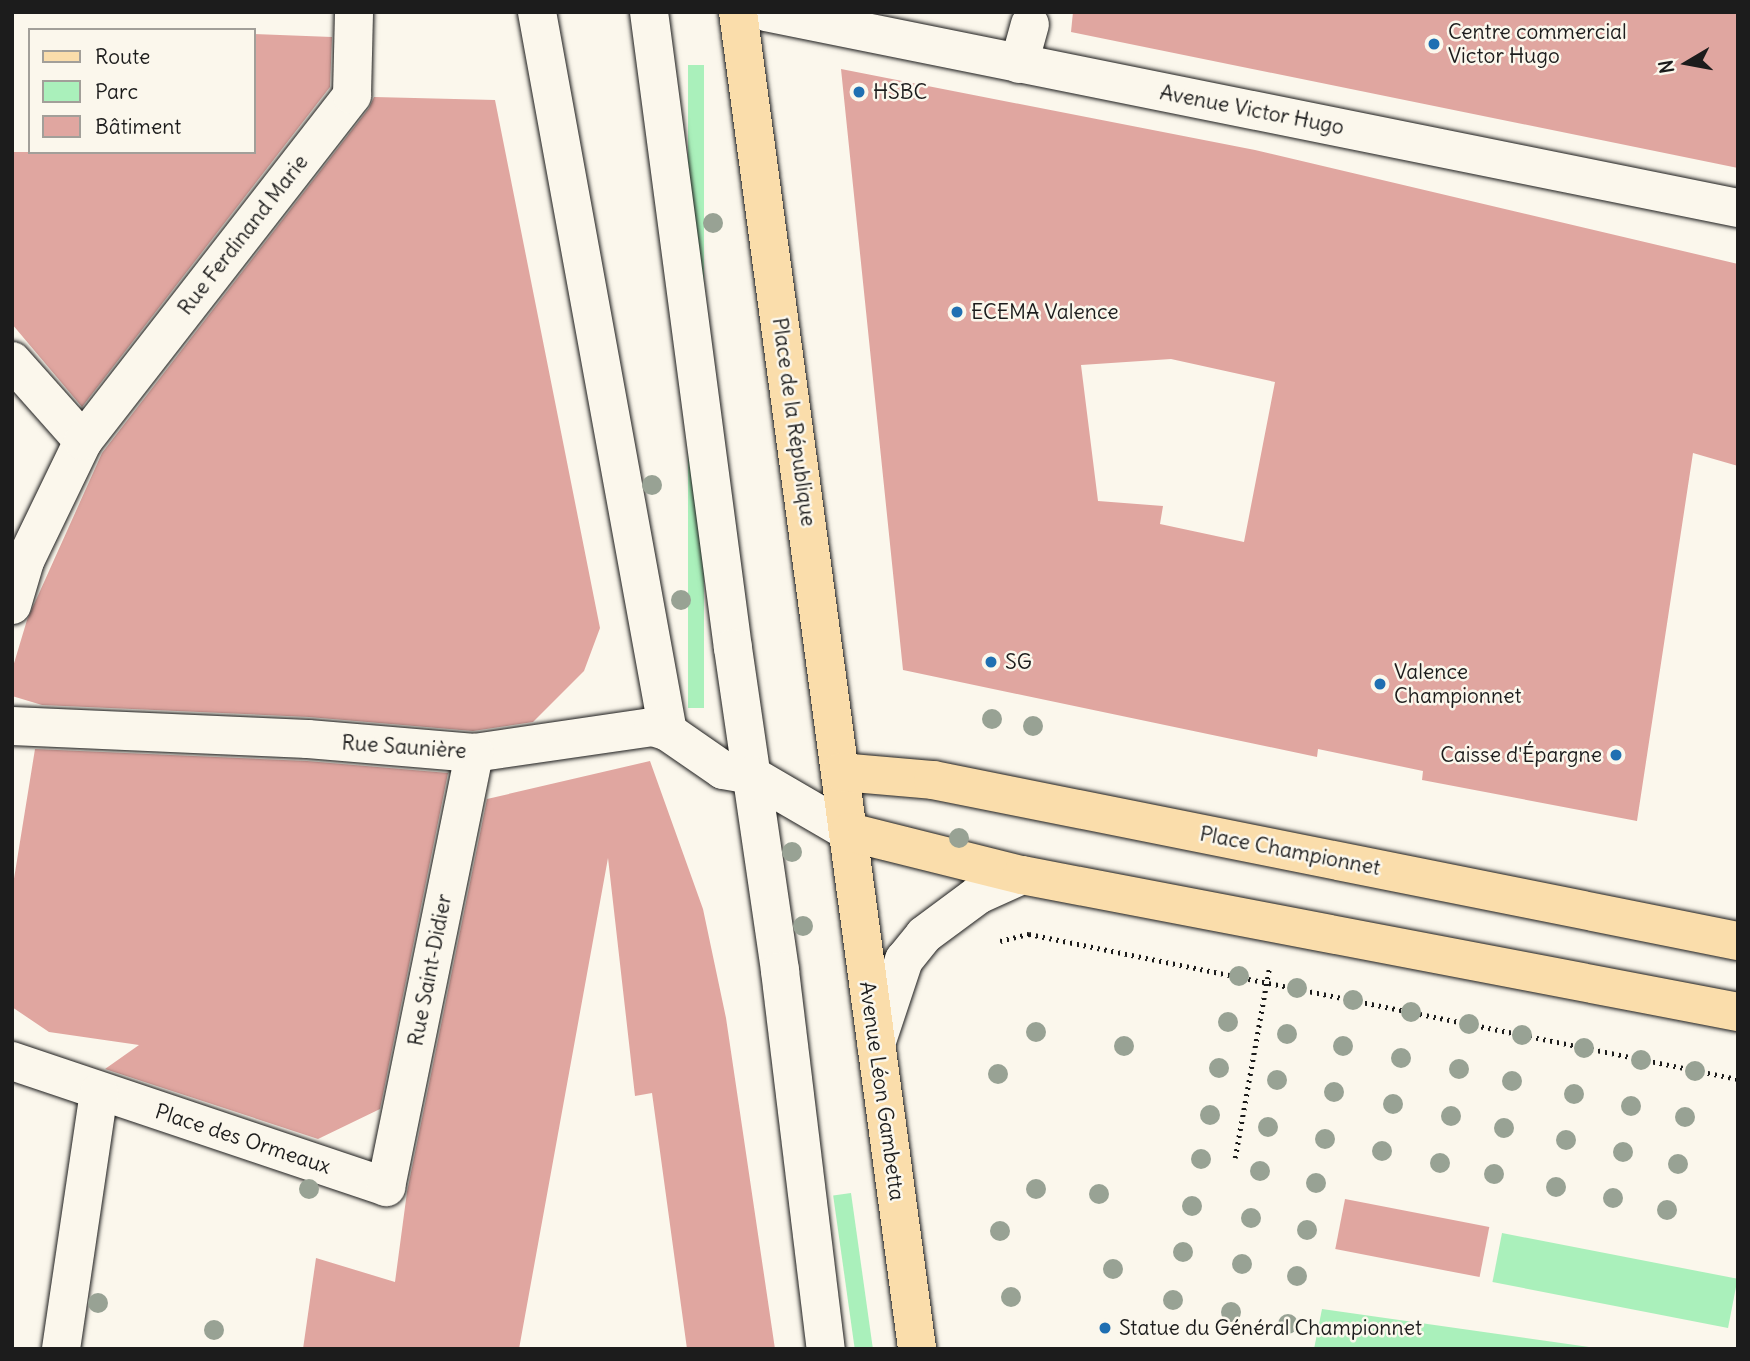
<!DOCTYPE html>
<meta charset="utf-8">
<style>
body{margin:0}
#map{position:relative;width:1750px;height:1361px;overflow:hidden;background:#fbf7ec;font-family:Delius,sans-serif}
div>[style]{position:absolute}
.green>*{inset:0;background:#aaf0bb;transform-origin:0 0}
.building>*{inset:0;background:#e0a6a0;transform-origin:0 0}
.path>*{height:4.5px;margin-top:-2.25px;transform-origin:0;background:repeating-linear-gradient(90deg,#1c1c1c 0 2px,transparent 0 7px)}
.roads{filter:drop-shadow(0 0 2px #1c1c1c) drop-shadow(0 0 2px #1c1c1c)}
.minor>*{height:38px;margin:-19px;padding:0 19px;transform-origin:19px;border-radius:19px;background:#fbf7ec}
.major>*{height:38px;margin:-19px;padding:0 19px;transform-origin:19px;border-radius:19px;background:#faddab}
.trees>*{width:20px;height:20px;margin:-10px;border-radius:50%;background:#98a294}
.dots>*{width:19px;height:19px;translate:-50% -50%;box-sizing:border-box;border:4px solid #fbf7ec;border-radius:50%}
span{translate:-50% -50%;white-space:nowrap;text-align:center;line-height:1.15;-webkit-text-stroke:5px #fbf7ec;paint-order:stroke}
.poi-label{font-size:21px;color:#1c1c1c}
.left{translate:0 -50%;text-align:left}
.right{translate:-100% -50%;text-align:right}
.street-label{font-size:21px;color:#1c1c1c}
.frame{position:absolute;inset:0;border:14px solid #1c1c1c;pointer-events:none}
.legend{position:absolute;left:28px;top:28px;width:228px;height:126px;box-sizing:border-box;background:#fbf7ec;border:2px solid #a29f99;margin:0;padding:9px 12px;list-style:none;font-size:21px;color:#1c1c1c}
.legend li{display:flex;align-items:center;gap:14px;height:35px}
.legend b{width:35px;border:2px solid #a29f99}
.north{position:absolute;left:1652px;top:28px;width:70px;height:70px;-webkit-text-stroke:5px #fbf7ec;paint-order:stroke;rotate:260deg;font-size:19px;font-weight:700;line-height:28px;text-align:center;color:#1c1c1c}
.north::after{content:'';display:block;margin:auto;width:24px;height:32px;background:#1c1c1c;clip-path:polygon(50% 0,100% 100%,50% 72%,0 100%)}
</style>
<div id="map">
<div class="green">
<i style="left:688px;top:65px;width:16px;height:643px"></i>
<i style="left:851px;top:1193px;width:157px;height:18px;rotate:82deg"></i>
<i style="left:1502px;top:1233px;width:240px;height:50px;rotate:11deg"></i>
<i style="clip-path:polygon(1322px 1309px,1603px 1349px,1314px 1349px)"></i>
</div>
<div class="building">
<i style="clip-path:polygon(1073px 12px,1738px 12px,1738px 168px,1071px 32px)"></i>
<i style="clip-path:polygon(254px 34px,332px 37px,330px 87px,82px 407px,12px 324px,12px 152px,254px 152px)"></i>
<i style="clip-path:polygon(evenodd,841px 69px,1255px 150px,1738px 264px,1738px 466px,1693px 453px,1637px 821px,1422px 780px,1423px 771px,1318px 749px,1317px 757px,903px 670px,841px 69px,1171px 359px,1275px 382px,1244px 542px,1160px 524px,1163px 506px,1098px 501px,1081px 365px,1171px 359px)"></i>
<i style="clip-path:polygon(374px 97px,495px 100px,600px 628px,584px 671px,533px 722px,473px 731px,309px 717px,42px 705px,12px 696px,12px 670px,27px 620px,102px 453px,369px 108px)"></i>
<i style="clip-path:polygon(35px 749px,307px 761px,448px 773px,380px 1109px,318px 1139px,105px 1069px,139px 1045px,49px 1032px,12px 1007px,12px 891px)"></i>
<i style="clip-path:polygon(650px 761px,703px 909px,726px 1018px,775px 1349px,687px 1349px,652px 1093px,635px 1096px,608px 858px,519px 1349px,303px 1349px,316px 1258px,395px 1282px,407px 1192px,487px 799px)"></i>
<i style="left:1345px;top:1199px;width:147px;height:51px;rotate:11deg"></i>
</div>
<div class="path">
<i style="left:1000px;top:941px;width:30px;rotate:-14deg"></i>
<i style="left:1029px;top:934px;width:724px;rotate:11.56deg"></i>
<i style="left:1235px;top:1158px;width:192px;rotate:-79.8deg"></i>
</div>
<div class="roads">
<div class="minor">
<i style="left:537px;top:12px;width:732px;rotate:79.69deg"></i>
<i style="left:649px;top:12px;width:642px;rotate:82.48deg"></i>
<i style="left:733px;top:648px;width:326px;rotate:81.7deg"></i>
<i style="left:780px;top:971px;width:381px;rotate:83.1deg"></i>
<i style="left:766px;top:12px;width:992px;rotate:11.4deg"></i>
<i style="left:1019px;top:64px;width:41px;rotate:-74.6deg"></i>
<i style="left:12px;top:361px;width:107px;rotate:48.4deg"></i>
<i style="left:12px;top:605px;width:46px;rotate:-73.5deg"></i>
<i style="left:25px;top:561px;width:133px;rotate:-64.2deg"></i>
<i style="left:83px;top:441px;width:438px;rotate:-52.1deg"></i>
<i style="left:352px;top:95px;width:83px;rotate:-88.6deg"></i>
<i style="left:12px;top:726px;width:296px;rotate:2.5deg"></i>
<i style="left:308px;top:739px;width:167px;rotate:4.8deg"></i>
<i style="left:474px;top:753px;width:181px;rotate:-8.3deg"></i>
<i style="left:653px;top:727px;width:16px;rotate:18deg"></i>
<i style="left:668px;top:732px;width:67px;rotate:34.6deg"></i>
<i style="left:723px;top:770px;width:28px;rotate:10deg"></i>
<i style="left:751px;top:775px;width:113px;rotate:30.2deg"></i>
<i style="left:876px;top:1044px;width:89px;rotate:-71.6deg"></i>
<i style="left:904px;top:960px;width:32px;rotate:-51deg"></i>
<i style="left:924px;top:935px;width:67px;rotate:-36.5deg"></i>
<i style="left:978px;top:895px;width:48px;rotate:-24.4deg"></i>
<i style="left:12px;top:1061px;width:395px;rotate:18.6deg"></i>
<i style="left:386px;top:1187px;width:443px;rotate:-78.5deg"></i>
<i style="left:61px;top:1349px;width:259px;rotate:-81.6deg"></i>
</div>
<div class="major">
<i style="left:738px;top:12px;width:1349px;rotate:82.37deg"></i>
<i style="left:841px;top:772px;width:92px;rotate:5deg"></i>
<i style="left:933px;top:780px;width:821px;rotate:11.31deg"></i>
<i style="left:849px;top:832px;width:178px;rotate:14deg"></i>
<i style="left:1022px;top:875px;width:729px;rotate:10.83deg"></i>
</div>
</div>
<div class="trees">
<i style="left:713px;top:223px"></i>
<i style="left:652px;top:485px"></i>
<i style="left:681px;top:600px"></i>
<i style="left:992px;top:719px"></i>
<i style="left:1033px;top:726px"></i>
<i style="left:959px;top:838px"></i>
<i style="left:792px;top:852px"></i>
<i style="left:803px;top:926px"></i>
<i style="left:1239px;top:976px"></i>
<i style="left:1297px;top:988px"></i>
<i style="left:1353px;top:1000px"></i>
<i style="left:1411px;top:1012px"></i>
<i style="left:1228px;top:1022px"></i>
<i style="left:1469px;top:1024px"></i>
<i style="left:1036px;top:1032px"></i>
<i style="left:1287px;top:1034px"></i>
<i style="left:1522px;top:1035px"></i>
<i style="left:1124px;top:1046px"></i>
<i style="left:1343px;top:1046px"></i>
<i style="left:1584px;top:1048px"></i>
<i style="left:1401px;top:1058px"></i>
<i style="left:1641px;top:1060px"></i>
<i style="left:1219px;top:1068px"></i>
<i style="left:1459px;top:1069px"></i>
<i style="left:1695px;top:1071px"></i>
<i style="left:998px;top:1074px"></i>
<i style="left:1277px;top:1080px"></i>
<i style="left:1512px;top:1081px"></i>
<i style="left:1334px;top:1092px"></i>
<i style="left:1574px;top:1094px"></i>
<i style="left:1393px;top:1104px"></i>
<i style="left:1631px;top:1106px"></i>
<i style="left:1210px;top:1115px"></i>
<i style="left:1451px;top:1116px"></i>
<i style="left:1685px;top:1117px"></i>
<i style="left:1268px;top:1127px"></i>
<i style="left:1504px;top:1128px"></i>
<i style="left:1325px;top:1139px"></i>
<i style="left:1566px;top:1140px"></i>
<i style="left:1382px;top:1151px"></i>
<i style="left:1623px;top:1152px"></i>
<i style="left:1201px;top:1159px"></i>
<i style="left:1440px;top:1163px"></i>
<i style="left:1678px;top:1164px"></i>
<i style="left:1260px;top:1171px"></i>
<i style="left:1494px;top:1174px"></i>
<i style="left:1316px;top:1183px"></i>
<i style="left:1556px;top:1187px"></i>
<i style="left:309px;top:1189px"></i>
<i style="left:1036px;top:1189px"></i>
<i style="left:1099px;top:1194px"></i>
<i style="left:1613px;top:1198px"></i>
<i style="left:1192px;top:1206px"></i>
<i style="left:1667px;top:1210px"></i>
<i style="left:1251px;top:1218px"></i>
<i style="left:1307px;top:1230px"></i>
<i style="left:1000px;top:1231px"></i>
<i style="left:1183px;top:1252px"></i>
<i style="left:1242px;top:1264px"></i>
<i style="left:1113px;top:1269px"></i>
<i style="left:1297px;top:1276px"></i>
<i style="left:1011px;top:1297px"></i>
<i style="left:1173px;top:1300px"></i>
<i style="left:98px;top:1303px"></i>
<i style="left:1231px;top:1312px"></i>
<i style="left:1288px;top:1324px"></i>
<i style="left:214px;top:1330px"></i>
</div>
<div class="dots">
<i style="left:1434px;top:44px;background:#1f6fb2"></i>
<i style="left:859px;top:92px;background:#1f6fb2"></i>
<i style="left:957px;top:312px;background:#1f6fb2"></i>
<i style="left:991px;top:662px;background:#1f6fb2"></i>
<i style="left:1380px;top:684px;background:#1f6fb2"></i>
<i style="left:1616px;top:755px;background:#1f6fb2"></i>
<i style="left:1105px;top:1328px;background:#1f6fb2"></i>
</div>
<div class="poi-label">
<span class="left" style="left:1448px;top:44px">Centre commercial<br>Victor Hugo</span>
<span class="left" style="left:873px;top:92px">HSBC</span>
<span class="left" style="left:971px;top:312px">ECEMA Valence</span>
<span class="left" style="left:1005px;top:662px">SG</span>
<span class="left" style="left:1394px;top:684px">Valence<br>Championnet</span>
<span class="right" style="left:1602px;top:755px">Caisse d'Épargne</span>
<span class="left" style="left:1119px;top:1328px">Statue du Général Championnet</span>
</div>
<div class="street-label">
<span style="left:1252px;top:110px;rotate:11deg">Avenue Victor Hugo</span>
<span style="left:243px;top:235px;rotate:-52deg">Rue Ferdinand Marie</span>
<span style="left:794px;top:422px;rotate:82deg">Place de la République</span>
<span style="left:404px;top:747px;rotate:4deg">Rue Saunière</span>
<span style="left:1290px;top:851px;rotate:11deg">Place Championnet</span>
<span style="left:430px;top:970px;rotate:-79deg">Rue Saint-Didier</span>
<span style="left:882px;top:1091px;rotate:82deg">Avenue Léon Gambetta</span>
<span style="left:243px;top:1139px;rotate:18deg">Place des Ormeaux</span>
</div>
<div class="frame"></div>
<ul class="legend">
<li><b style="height:9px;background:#faddab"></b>Route</li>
<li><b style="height:19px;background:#aaf0bb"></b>Parc</li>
<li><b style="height:19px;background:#e0a6a0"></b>Bâtiment</li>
</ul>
<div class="north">N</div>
</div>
